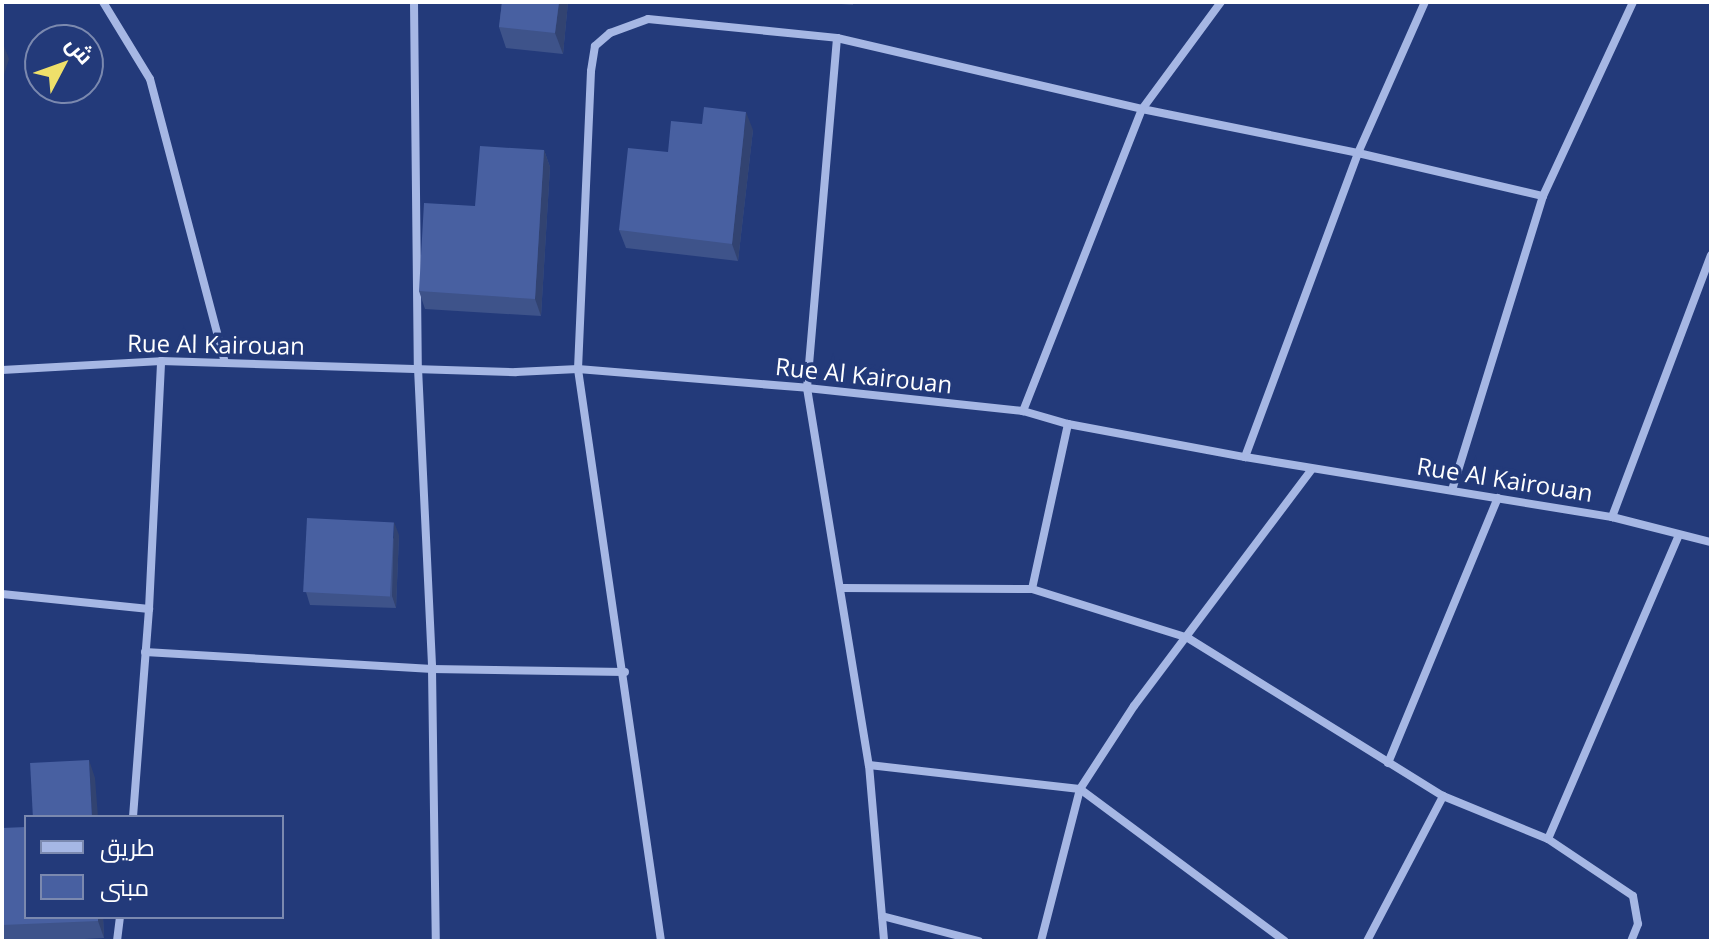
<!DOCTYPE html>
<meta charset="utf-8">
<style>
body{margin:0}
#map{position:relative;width:1713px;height:943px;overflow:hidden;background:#233a7a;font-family:"Open Sans",Cairo,sans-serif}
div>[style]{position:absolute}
.minor>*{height:8px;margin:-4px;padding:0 4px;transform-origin:4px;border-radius:4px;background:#a6b7e4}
.wall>*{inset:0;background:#3e538a}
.shaded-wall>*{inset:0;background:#324371}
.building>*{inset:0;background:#4860a1;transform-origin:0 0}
span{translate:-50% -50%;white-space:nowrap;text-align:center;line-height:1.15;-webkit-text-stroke:7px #233a7a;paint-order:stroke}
.street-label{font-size:24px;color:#fff}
.frame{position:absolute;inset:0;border:4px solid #fff;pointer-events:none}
.legend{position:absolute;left:24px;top:815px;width:260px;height:104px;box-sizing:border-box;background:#233a7a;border:2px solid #7b89af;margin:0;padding:10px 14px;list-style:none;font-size:24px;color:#fff}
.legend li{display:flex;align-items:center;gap:16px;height:40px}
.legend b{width:40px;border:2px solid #7b89af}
.north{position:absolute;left:24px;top:24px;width:80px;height:80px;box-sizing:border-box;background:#233a7a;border:2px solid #7b89af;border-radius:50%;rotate:49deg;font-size:22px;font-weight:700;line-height:32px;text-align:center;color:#fff}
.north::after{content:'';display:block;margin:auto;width:28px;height:36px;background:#efe06a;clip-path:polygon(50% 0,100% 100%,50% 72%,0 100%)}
</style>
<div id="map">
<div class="minor">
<i style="left:103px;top:2px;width:90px;rotate:58.6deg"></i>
<i style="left:150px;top:79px;width:293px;rotate:75.2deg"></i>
<i style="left:414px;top:2px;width:366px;rotate:89.4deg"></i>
<i style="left:418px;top:368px;width:301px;rotate:87.3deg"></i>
<i style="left:432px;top:669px;width:272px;rotate:89.2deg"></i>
<i style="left:1221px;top:2px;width:133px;rotate:126.4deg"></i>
<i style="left:1142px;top:109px;width:220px;rotate:11.5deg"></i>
<i style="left:1358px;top:153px;width:190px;rotate:13.1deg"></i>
<i style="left:837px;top:38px;width:351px;rotate:94.9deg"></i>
<i style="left:807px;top:388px;width:382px;rotate:80.7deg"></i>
<i style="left:869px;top:765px;width:177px;rotate:85.1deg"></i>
<i style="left:2px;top:370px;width:159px;rotate:-3.2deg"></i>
<i style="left:161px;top:361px;width:355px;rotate:1.8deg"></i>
<i style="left:516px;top:372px;width:62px;rotate:-2.8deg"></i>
<i style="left:578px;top:369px;width:230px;rotate:4.7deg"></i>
<i style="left:807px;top:388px;width:217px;rotate:6.1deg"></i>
<i style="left:1023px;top:411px;width:47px;rotate:16.1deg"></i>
<i style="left:1068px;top:424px;width:180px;rotate:10.6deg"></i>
<i style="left:1245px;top:457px;width:372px;rotate:9.3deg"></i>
<i style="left:1612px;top:517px;width:102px;rotate:14.2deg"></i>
<i style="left:1245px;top:457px;width:324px;rotate:-69.6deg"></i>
<i style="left:1358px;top:153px;width:165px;rotate:-66.1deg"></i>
<i style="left:1452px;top:490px;width:308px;rotate:-72.8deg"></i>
<i style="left:1543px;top:196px;width:214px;rotate:-65.1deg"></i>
<i style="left:1612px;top:517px;width:280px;rotate:-69.3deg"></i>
<i style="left:842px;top:588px;width:190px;rotate:0.3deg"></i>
<i style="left:1032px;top:589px;width:164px;rotate:17.4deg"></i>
<i style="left:1188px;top:638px;width:300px;rotate:31.8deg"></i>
<i style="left:1443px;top:796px;width:113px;rotate:22.3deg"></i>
<i style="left:1548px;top:839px;width:102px;rotate:33.8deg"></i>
<i style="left:1633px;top:896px;width:28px;rotate:80deg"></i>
<i style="left:1638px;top:924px;width:18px;rotate:112deg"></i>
<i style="left:1032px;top:589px;width:169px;rotate:-77.7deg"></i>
<i style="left:2px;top:594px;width:148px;rotate:5.8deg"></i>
<i style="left:145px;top:652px;width:288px;rotate:3.4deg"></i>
<i style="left:432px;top:669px;width:193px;rotate:0.9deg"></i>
<i style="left:1388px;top:763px;width:287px;rotate:-67.5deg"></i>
<i style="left:869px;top:765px;width:212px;rotate:6.5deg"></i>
<i style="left:1080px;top:789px;width:255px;rotate:36.6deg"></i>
<i style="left:133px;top:817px;width:209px;rotate:-85.6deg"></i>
<i style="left:149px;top:609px;width:248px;rotate:-87.2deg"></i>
<i style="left:1548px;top:839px;width:331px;rotate:-66.7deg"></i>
<i style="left:882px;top:916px;width:100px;rotate:14.5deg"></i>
<i style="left:117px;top:941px;width:24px;rotate:-83deg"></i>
<i style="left:661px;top:941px;width:578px;rotate:-98.26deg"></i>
<i style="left:578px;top:369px;width:298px;rotate:-87.5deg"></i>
<i style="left:591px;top:71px;width:25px;rotate:-81deg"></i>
<i style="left:595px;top:46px;width:20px;rotate:-41deg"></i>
<i style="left:610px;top:33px;width:40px;rotate:-20.2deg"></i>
<i style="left:648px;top:19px;width:190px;rotate:5.7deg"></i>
<i style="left:837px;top:38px;width:313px;rotate:13.1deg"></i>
<i style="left:1142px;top:109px;width:325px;rotate:111.5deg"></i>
<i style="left:1041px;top:941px;width:157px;rotate:-75.6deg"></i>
<i style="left:1080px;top:789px;width:99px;rotate:-57deg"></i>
<i style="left:1134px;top:706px;width:296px;rotate:-53.1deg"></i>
<i style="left:1367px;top:941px;width:164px;rotate:-62.3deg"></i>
</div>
<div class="wall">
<i style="clip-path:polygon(502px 2px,568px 2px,563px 54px,506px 48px,499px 27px)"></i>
<i style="clip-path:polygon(818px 2px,853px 2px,853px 5px)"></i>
<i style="clip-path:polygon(753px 130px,738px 261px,626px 248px,619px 230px,668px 152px)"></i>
<i style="clip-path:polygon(544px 150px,550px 167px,541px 316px,425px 309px,419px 291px,475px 206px)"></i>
<i style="clip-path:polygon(399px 535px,396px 608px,310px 605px,306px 592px)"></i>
<i style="clip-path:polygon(2px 828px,26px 917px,103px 917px,104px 938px,46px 941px,2px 941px)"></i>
</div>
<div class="shaded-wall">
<i style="clip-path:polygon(559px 2px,568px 2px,563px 54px,555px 33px)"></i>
<i style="clip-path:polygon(4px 46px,9px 59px,2px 81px,2px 54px)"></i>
<i style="clip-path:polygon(746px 112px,753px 130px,738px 261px,732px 244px)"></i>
<i style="clip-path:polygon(544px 150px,550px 167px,541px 316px,535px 299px)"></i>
<i style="clip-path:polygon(394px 522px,399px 535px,396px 608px,392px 596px)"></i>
<i style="clip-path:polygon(89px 760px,95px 778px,98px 817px,92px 817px)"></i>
<i style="clip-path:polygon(98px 917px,103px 917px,104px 938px,98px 921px)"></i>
</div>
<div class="building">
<i style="clip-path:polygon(502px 2px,559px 2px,555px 33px,499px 27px)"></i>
<i style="clip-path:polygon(704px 107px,746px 112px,732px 244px,619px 230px,628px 148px,668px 152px,671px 121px,702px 124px)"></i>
<i style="clip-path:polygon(480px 146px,544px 150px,535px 299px,419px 291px,424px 203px,475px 206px)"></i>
<i style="left:307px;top:518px;width:87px;height:74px;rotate:3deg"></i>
<i style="left:89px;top:760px;width:57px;height:59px;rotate:87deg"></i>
<i style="clip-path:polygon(26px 827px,26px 917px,98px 917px,98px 921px,2px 925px,2px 828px)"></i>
</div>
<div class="street-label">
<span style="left:216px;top:344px;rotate:1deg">Rue Al Kairouan</span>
<span style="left:864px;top:375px;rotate:6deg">Rue Al Kairouan</span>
<span style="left:1505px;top:479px;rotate:9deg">Rue Al Kairouan</span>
</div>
<div class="frame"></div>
<ul class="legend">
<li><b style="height:10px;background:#a6b7e4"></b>طريق</li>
<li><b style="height:22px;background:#4860a1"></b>مبنى</li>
</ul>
<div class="north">ش</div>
</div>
